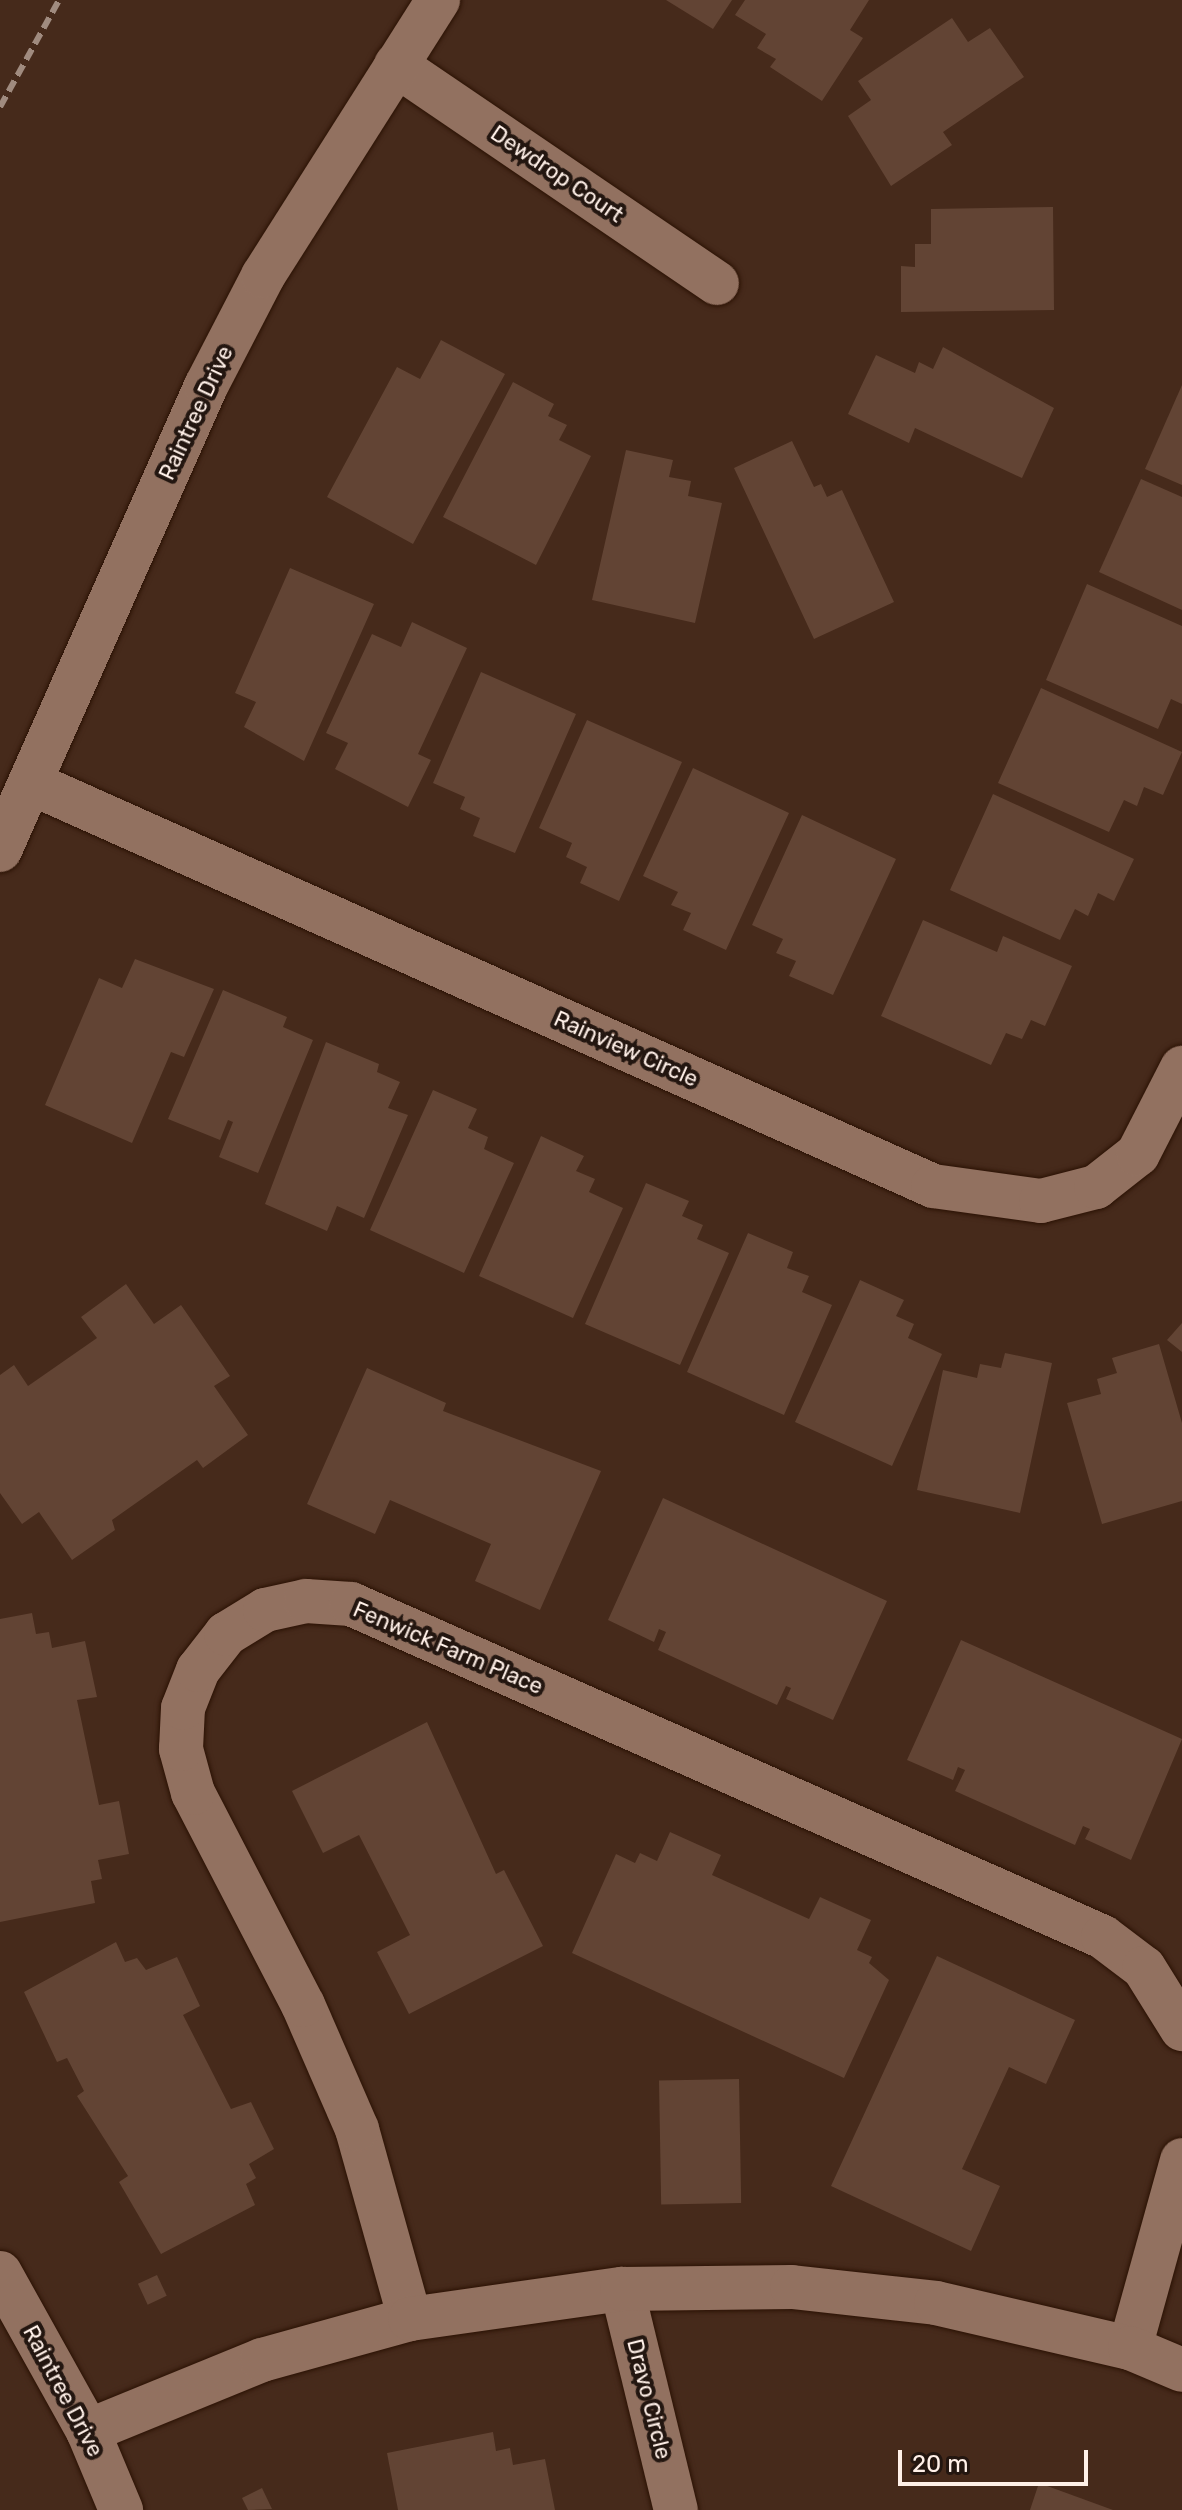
<!DOCTYPE html>
<style>
body{margin:0}
#map{position:relative;width:1182px;height:2510px;overflow:hidden;background:#462a1b;font-family:Rubik,sans-serif}
div>[style]{position:absolute}
.building>*{inset:0;background:#624434;transform-origin:0 0}
.roads{filter:drop-shadow(0 0 2px #2b1204) drop-shadow(0 0 2px #2b1204)}
.minor>*{height:44px;margin:-22px;padding:0 22px;transform-origin:22px;border-radius:22px;background:#927160}
.rail>*{height:6px;margin-top:-3px;transform-origin:0;background:repeating-linear-gradient(90deg,#a08b7f 0 12px,transparent 0 18px)}
span{translate:-50% -50%;white-space:nowrap;text-align:center;line-height:1.15;-webkit-text-stroke:8px #231610;paint-order:stroke}
.street-label{font-size:22px;color:#fff0e8}
.scale{position:absolute;left:898px;top:2450px;width:190px;height:36px;box-sizing:border-box;border:4px solid #fff0e8;border-top:0;padding-left:10px;font-size:24px;line-height:28px;white-space:nowrap;color:#fff0e8;-webkit-text-stroke:6px #231610;paint-order:stroke}
</style>
<div id="map">
<div class="building">
<i style="clip-path:polygon(666px 0,732px 0,713px 29px)"></i>
<i style="clip-path:polygon(745px 0,869px 0,850px 30px,863px 38px,822px 101px,770px 67px,776px 59px,757px 48px,766px 34px,735px 15px)"></i>
<i style="clip-path:polygon(952px 18px,968px 42px,990px 28px,1024px 77px,943px 132px,952px 145px,891px 186px,848px 116px,871px 100px,858px 81px)"></i>
<i style="clip-path:polygon(1053px 207px,1054px 310px,901px 312px,901px 266px,915px 267px,915px 244px,931px 244px,931px 209px)"></i>
<i style="clip-path:polygon(441px 340px,505px 374px,413px 544px,327px 497px,397px 367px,420px 379px)"></i>
<i style="clip-path:polygon(943px 347px,1054px 408px,1022px 478px,915px 428px,909px 443px,848px 414px,876px 355px,915px 373px,919px 362px,933px 369px)"></i>
<i style="clip-path:polygon(513px 382px,554px 404px,548px 416px,567px 425px,559px 440px,591px 456px,536px 565px,443px 517px)"></i>
<i style="clip-path:polygon(1182px 385px,1182px 485px,1145px 469px)"></i>
<i style="clip-path:polygon(792px 441px,814px 487px,821px 484px,827px 497px,842px 490px,894px 602px,814px 639px,734px 468px)"></i>
<i style="clip-path:polygon(626px 450px,673px 460px,669px 477px,691px 481px,688px 496px,722px 503px,695px 623px,592px 600px)"></i>
<i style="clip-path:polygon(1141px 479px,1182px 497px,1182px 610px,1099px 572px)"></i>
<i style="clip-path:polygon(290px 568px,374px 604px,304px 761px,244px 727px,256px 702px,235px 693px)"></i>
<i style="clip-path:polygon(1087px 584px,1182px 626px,1182px 704px,1171px 699px,1158px 729px,1046px 680px)"></i>
<i style="clip-path:polygon(412px 622px,467px 648px,418px 754px,431px 760px,408px 807px,335px 769px,348px 743px,326px 733px,372px 634px,401px 647px)"></i>
<i style="clip-path:polygon(481px 672px,576px 714px,515px 853px,473px 836px,480px 818px,460px 809px,465px 797px,433px 783px)"></i>
<i style="clip-path:polygon(1041px 688px,1182px 752px,1163px 795px,1144px 787px,1137px 806px,1124px 800px,1109px 832px,998px 783px)"></i>
<i style="clip-path:polygon(587px 720px,682px 762px,619px 901px,580px 883px,587px 867px,566px 857px,572px 843px,539px 828px)"></i>
<i style="clip-path:polygon(693px 768px,789px 813px,726px 950px,683px 930px,691px 913px,671px 905px,678px 892px,643px 876px)"></i>
<i style="clip-path:polygon(993px 794px,1134px 859px,1114px 901px,1098px 893px,1088px 916px,1075px 909px,1060px 940px,950px 890px)"></i>
<i style="clip-path:polygon(802px 815px,896px 859px,833px 995px,789px 976px,796px 961px,776px 953px,783px 939px,752px 925px)"></i>
<i style="clip-path:polygon(923px 920px,997px 952px,1003px 936px,1072px 966px,1045px 1026px,1031px 1020px,1022px 1039px,1006px 1033px,991px 1065px,881px 1016px)"></i>
<i style="clip-path:polygon(135px 959px,214px 989px,184px 1057px,171px 1052px,132px 1143px,45px 1105px,99px 978px,122px 988px)"></i>
<i style="clip-path:polygon(223px 990px,287px 1017px,283px 1027px,313px 1040px,258px 1173px,219px 1157px,233px 1122px,228px 1120px,220px 1140px,168px 1119px)"></i>
<i style="clip-path:polygon(326px 1042px,379px 1064px,377px 1072px,400px 1082px,388px 1108px,408px 1115px,364px 1218px,337px 1206px,327px 1231px,265px 1204px)"></i>
<i style="clip-path:polygon(433px 1090px,477px 1109px,468px 1128px,488px 1137px,484px 1149px,514px 1163px,464px 1273px,370px 1230px)"></i>
<i style="clip-path:polygon(541px 1136px,584px 1156px,576px 1171px,595px 1179px,589px 1192px,623px 1208px,573px 1318px,479px 1276px)"></i>
<i style="clip-path:polygon(646px 1183px,689px 1201px,682px 1216px,703px 1225px,697px 1239px,729px 1253px,680px 1365px,585px 1324px)"></i>
<i style="clip-path:polygon(748px 1233px,793px 1252px,787px 1268px,809px 1276px,802px 1292px,832px 1305px,784px 1415px,687px 1372px)"></i>
<i style="clip-path:polygon(860px 1280px,904px 1300px,896px 1316px,914px 1324px,908px 1338px,942px 1354px,892px 1466px,795px 1422px)"></i>
<i style="clip-path:polygon(126px 1284px,154px 1324px,181px 1305px,230px 1376px,214px 1386px,248px 1435px,203px 1468px,197px 1460px,112px 1520px,115px 1530px,72px 1560px,39px 1512px,22px 1524px,0 1493px,0 1375px,14px 1365px,28px 1386px,97px 1338px,81px 1317px)"></i>
<i style="clip-path:polygon(1182px 1323px,1182px 1352px,1167px 1340px)"></i>
<i style="clip-path:polygon(1159px 1344px,1182px 1423px,1182px 1501px,1102px 1524px,1067px 1403px,1101px 1394px,1097px 1379px,1117px 1373px,1112px 1358px)"></i>
<i style="clip-path:polygon(1005px 1353px,1052px 1363px,1020px 1513px,917px 1490px,943px 1370px,977px 1378px,980px 1364px,1001px 1368px)"></i>
<i style="clip-path:polygon(367px 1368px,446px 1403px,443px 1411px,601px 1471px,540px 1610px,475px 1581px,491px 1544px,390px 1500px,375px 1534px,307px 1504px)"></i>
<i style="clip-path:polygon(663px 1498px,887px 1601px,833px 1720px,786px 1699px,791px 1688px,786px 1686px,777px 1705px,658px 1650px,666px 1632px,659px 1629px,654px 1642px,608px 1620px)"></i>
<i style="clip-path:polygon(32px 1613px,36px 1634px,49px 1632px,52px 1648px,85px 1641px,97px 1697px,77px 1700px,99px 1805px,119px 1801px,129px 1854px,98px 1860px,102px 1879px,91px 1881px,95px 1903px,0 1922px,0 1619px)"></i>
<i style="clip-path:polygon(961px 1640px,1182px 1739px,1131px 1860px,1085px 1839px,1090px 1829px,1083px 1826px,1075px 1845px,955px 1791px,965px 1770px,958px 1767px,953px 1780px,907px 1760px)"></i>
<i style="clip-path:polygon(427px 1722px,496px 1874px,504px 1870px,543px 1946px,409px 2014px,377px 1952px,410px 1935px,359px 1835px,323px 1853px,292px 1791px)"></i>
<i style="clip-path:polygon(670px 1832px,721px 1855px,712px 1875px,809px 1919px,820px 1897px,871px 1920px,857px 1950px,872px 1957px,869px 1963px,889px 1980px,844px 2078px,572px 1953px,616px 1854px,635px 1863px,640px 1853px,657px 1861px)"></i>
<i style="clip-path:polygon(116px 1942px,125px 1962px,137px 1958px,146px 1970px,177px 1957px,200px 2006px,183px 2015px,231px 2109px,251px 2102px,274px 2149px,249px 2164px,256px 2178px,246px 2184px,255px 2205px,161px 2254px,119px 2182px,128px 2176px,77px 2096px,84px 2091px,67px 2058px,57px 2062px,24px 1992px)"></i>
<i style="clip-path:polygon(937px 1956px,1075px 2020px,1046px 2084px,1009px 2067px,962px 2169px,1000px 2186px,971px 2251px,831px 2186px)"></i>
<i style="left:739px;top:2079px;width:124px;height:80px;rotate:89deg"></i>
<i style="left:157px;top:2275px;width:23px;height:21px;rotate:65deg"></i>
<i style="clip-path:polygon(493px 2432px,496px 2451px,510px 2448px,513px 2465px,545px 2459px,555px 2510px,398px 2510px,387px 2453px)"></i>
<i style="clip-path:polygon(1039px 2483px,1113px 2510px,1030px 2510px)"></i>
<i style="clip-path:polygon(262px 2488px,272px 2509px,248px 2510px,242px 2498px)"></i>
</div>
<div class="roads">
<div class="minor">
<i style="left:396px;top:65px;width:388px;rotate:34.2deg"></i>
<i style="left:31px;top:783px;width:988px;rotate:24.07deg"></i>
<i style="left:933px;top:1186px;width:109px;rotate:7.9deg"></i>
<i style="left:1041px;top:1201px;width:57px;rotate:-14.3deg"></i>
<i style="left:1096px;top:1187px;width:53px;rotate:-38.2deg"></i>
<i style="left:1138px;top:1154px;width:97px;rotate:-62.9deg"></i>
<i style="left:0;top:850px;width:508px;rotate:-66.06deg"></i>
<i style="left:206px;top:386px;width:124px;rotate:-62.6deg"></i>
<i style="left:263px;top:276px;width:327px;rotate:-57.6deg"></i>
<i style="left:0;top:2273px;width:181px;rotate:60.9deg"></i>
<i style="left:88px;top:2431px;width:86px;rotate:67.3deg"></i>
<i style="left:622px;top:2289px;width:228px;rotate:76.3deg"></i>
<i style="left:410px;top:2319px;width:197px;rotate:-105.6deg"></i>
<i style="left:357px;top:2129px;width:135px;rotate:-113.5deg"></i>
<i style="left:303px;top:2005px;width:239px;rotate:-117.4deg"></i>
<i style="left:193px;top:1793px;width:46px;rotate:-105.3deg"></i>
<i style="left:181px;top:1749px;width:41px;rotate:-87.2deg"></i>
<i style="left:183px;top:1708px;width:41px;rotate:-68.5deg"></i>
<i style="left:198px;top:1670px;width:46px;rotate:-52.1deg"></i>
<i style="left:226px;top:1634px;width:46px;rotate:-31.6deg"></i>
<i style="left:265px;top:1610px;width:42px;rotate:-12.4deg"></i>
<i style="left:306px;top:1601px;width:45px;rotate:3.8deg"></i>
<i style="left:351px;top:1604px;width:822px;rotate:23.88deg"></i>
<i style="left:1103px;top:1937px;width:51px;rotate:37.1deg"></i>
<i style="left:1144px;top:1968px;width:72px;rotate:58.1deg"></i>
<i style="left:1130px;top:2348px;width:195px;rotate:-74.5deg"></i>
<i style="left:88px;top:2431px;width:188px;rotate:-22.2deg"></i>
<i style="left:262px;top:2360px;width:154px;rotate:-15.5deg"></i>
<i style="left:410px;top:2319px;width:214px;rotate:-8.1deg"></i>
<i style="left:622px;top:2289px;width:170px;rotate:-0.7deg"></i>
<i style="left:792px;top:2287px;width:145px;rotate:6.3deg"></i>
<i style="left:936px;top:2303px;width:199px;rotate:13.1deg"></i>
<i style="left:1130px;top:2348px;width:56px;rotate:22.9deg"></i>
</div>
</div>
<div class="rail">
<i style="left:0;top:107px;width:122px;rotate:-61.1deg"></i>
</div>
<div class="street-label">
<span style="left:557px;top:174px;rotate:34deg">Dewdrop Court</span>
<span style="left:196px;top:413px;rotate:-65deg">Raintree Drive</span>
<span style="left:626px;top:1049px;rotate:24deg">Rainview Circle</span>
<span style="left:448px;top:1648px;rotate:23deg">Fenwick Farm Place</span>
<span style="left:63px;top:2391px;rotate:62deg">Raintree Drive</span>
<span style="left:649px;top:2399px;rotate:76deg">Dravo Circle</span>
</div>
<div class="scale">20 m</div>
</div>
